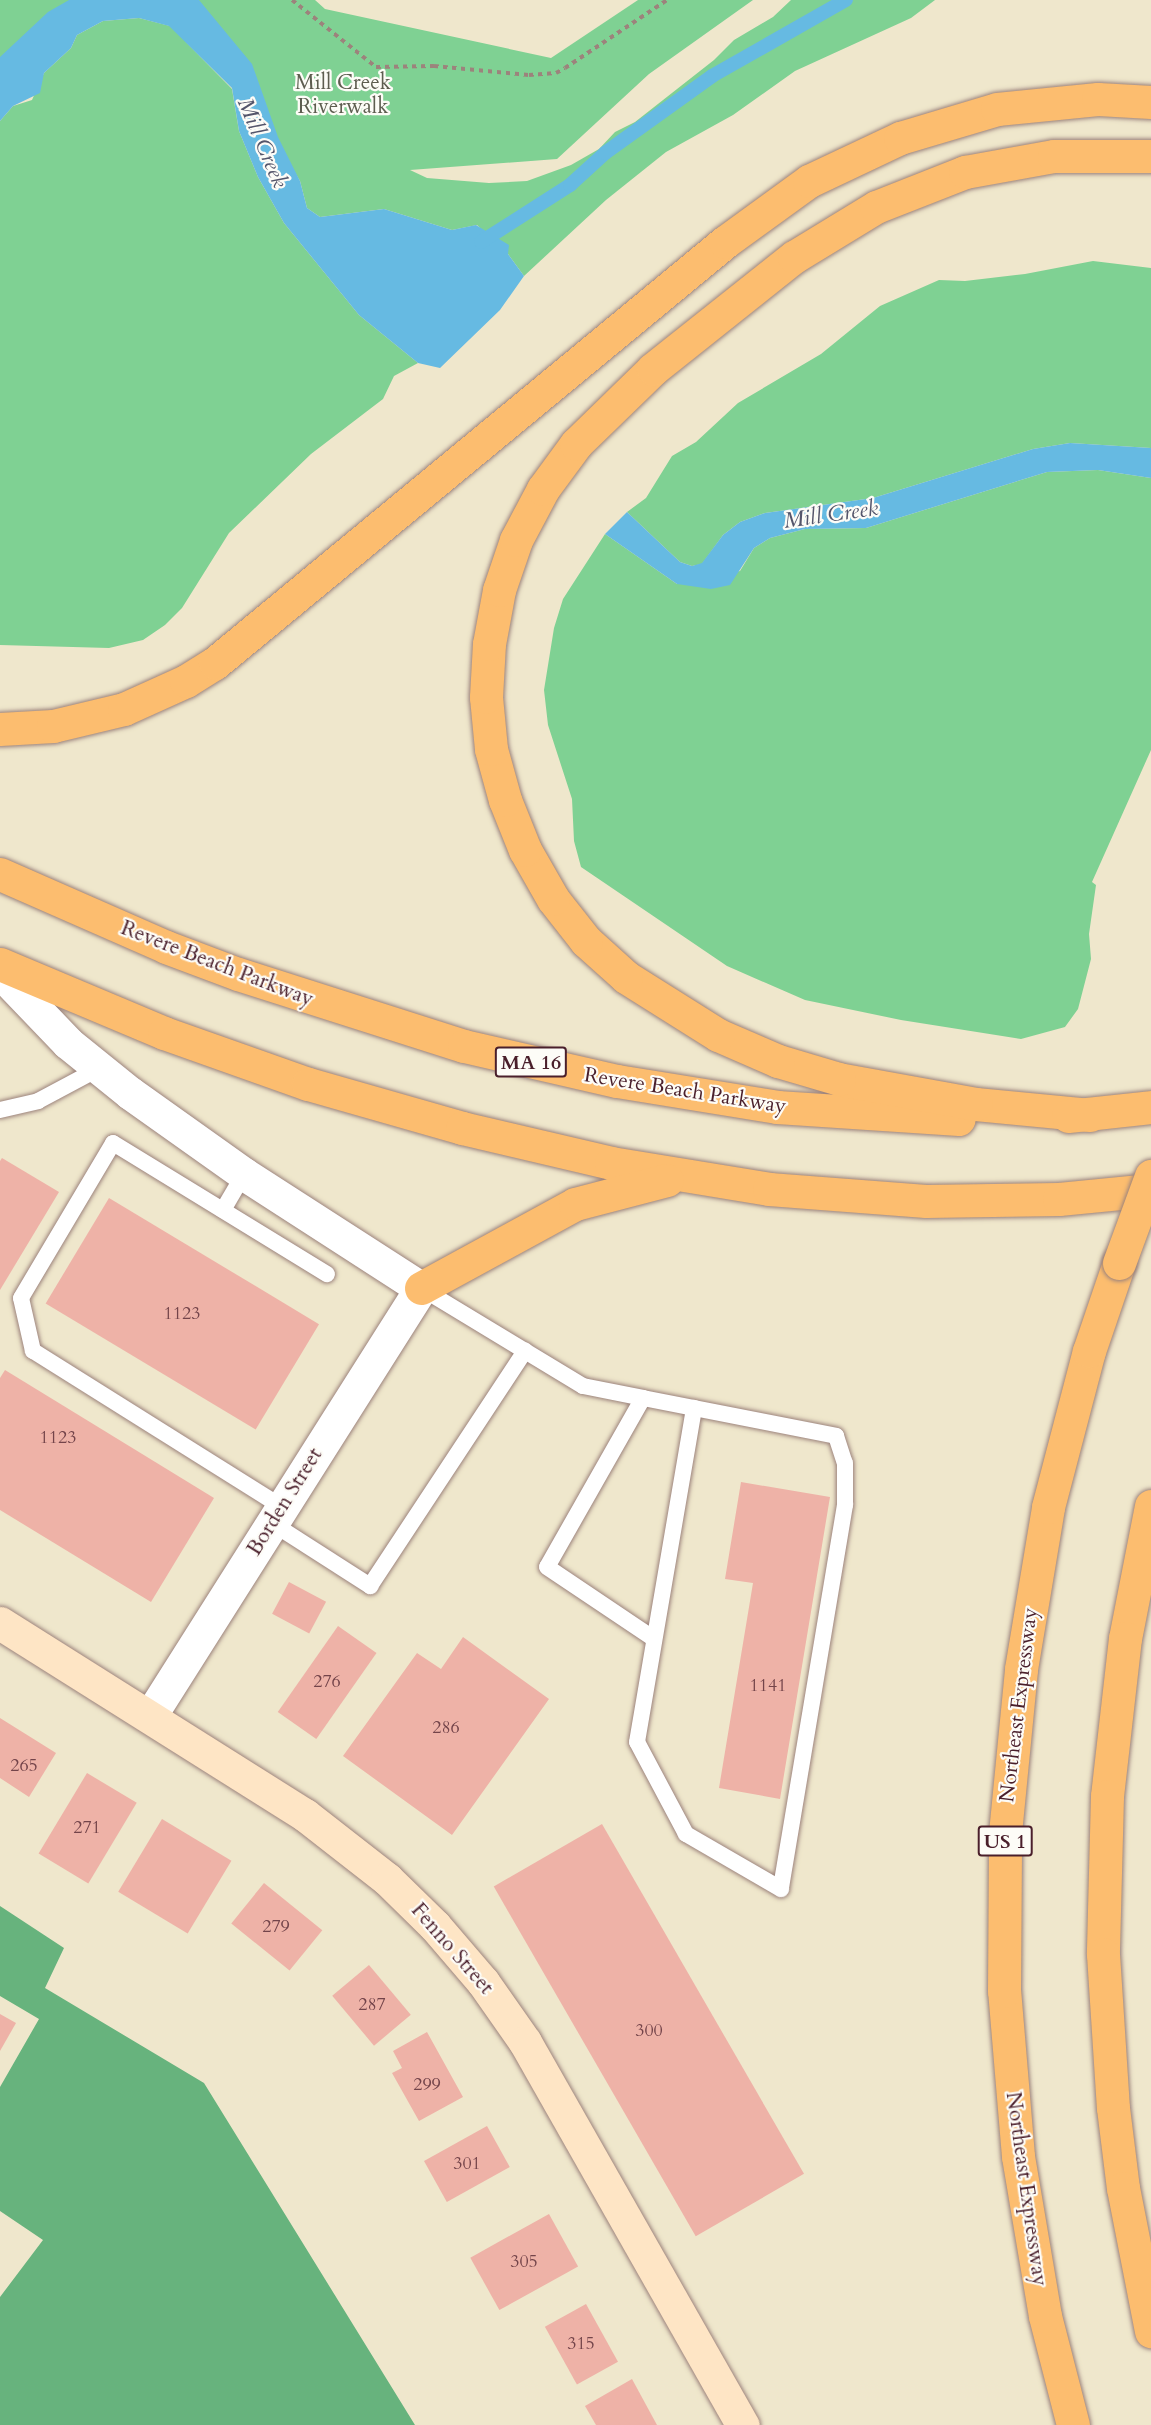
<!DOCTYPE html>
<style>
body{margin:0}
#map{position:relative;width:1151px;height:2425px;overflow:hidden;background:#efe7cc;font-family:Cardo,serif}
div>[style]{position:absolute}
.green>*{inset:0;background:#7fd193}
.forest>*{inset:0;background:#67b37d}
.water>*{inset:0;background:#66bae2}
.stream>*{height:14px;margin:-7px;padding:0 7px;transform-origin:7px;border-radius:7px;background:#66bae2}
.building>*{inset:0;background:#eeb2a7;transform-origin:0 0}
.path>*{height:4px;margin-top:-2px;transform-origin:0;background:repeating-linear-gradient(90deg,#9c837c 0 4.5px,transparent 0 9px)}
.roads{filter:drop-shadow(0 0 2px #9c837c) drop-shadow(0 0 2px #9c837c)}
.lane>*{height:16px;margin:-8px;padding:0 8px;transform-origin:8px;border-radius:8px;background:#fff}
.street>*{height:33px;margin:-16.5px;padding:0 16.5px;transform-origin:16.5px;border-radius:16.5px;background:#fff}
.secondary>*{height:33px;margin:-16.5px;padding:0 16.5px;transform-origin:16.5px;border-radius:16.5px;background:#fee5c5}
.highway>*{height:33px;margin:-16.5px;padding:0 16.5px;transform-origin:16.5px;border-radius:16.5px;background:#fcbd6f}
.bridges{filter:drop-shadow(0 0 2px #9c837c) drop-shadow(0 0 2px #9c837c)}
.highway-bridge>*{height:33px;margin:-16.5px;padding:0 16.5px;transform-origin:16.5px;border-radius:16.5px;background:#fcbd6f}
span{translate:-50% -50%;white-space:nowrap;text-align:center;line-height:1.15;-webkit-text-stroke:4.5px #fdfcf7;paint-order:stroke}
.number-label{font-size:18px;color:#73444a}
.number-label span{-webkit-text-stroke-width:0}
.shield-label span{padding:2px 4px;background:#fdfcf7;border:2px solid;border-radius:4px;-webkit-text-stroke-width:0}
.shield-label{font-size:20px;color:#4a1f2b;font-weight:700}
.park-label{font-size:21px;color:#5d5d4f}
.street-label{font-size:21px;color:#4a1f2b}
.water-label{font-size:22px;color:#54556b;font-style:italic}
</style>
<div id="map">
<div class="green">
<i style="clip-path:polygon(0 0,85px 0,0 69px)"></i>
<i style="clip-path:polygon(193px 0,315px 0,325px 9px,551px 58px,638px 0,753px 0,649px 74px,557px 159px,410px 170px,427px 178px,489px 183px,527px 181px,571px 165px,599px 149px,615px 132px,635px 122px,714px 60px,734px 40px,773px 17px,791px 0,935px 0,911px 18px,795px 71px,733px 115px,666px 152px,606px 200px,524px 276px,508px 254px,477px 225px,452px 230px,384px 209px,320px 217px,307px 208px,300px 181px)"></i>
<i style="clip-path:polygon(139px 18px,170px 26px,232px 89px,239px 131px,258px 177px,284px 223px,359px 315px,418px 363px,394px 376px,383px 399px,311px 454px,229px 533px,182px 608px,165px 625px,143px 640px,109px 648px,0 645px,0 121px,13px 106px,32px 100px,44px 73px,71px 48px,77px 35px,103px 21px)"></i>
<i style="clip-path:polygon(1093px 261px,1151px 268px,1151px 448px,1070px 443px,1033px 449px,873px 498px,765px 513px,740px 522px,723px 535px,702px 564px,692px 566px,680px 562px,627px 512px,646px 498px,672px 456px,696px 442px,738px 403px,821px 354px,880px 306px,939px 280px,965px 281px,1025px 274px)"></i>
<i style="clip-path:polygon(1098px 470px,1151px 478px,1151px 750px,1092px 882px,1096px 885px,1089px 934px,1091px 959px,1078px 1009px,1065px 1027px,1021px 1039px,901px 1020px,805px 1000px,727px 966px,581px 867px,574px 841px,572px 799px,548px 725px,544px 690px,554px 628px,563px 599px,605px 534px,677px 584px,740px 571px,754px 548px,770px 538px,805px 529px,866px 528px,1047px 472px)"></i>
</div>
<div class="forest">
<i style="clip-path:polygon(0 1906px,64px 1948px,45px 1988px,204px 2083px,415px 2425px,0 2425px,0 2297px,43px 2240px,0 2211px,0 2087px,39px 2019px,0 1996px)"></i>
</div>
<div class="water">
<i style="clip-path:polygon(69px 0,199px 0,252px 64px,278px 137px,300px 181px,307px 208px,320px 217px,384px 209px,452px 230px,476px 225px,509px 245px,508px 254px,524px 276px,500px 310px,440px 368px,418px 363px,359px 315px,284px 223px,258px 177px,239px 131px,232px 88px,169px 26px,139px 18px,103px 21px,77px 35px,71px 48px,44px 73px,40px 93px,13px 106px,0 121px,0 57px,48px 12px)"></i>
<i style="clip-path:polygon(1070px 443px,1151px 448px,1151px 478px,1098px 470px,1047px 472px,866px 528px,805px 529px,770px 538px,754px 548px,730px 585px,711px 589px,677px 584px,605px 534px,627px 512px,680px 562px,692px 566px,702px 563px,723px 535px,740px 522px,765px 513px,873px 498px,1033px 449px)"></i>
</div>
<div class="stream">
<i style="left:481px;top:242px;width:106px;rotate:-32.6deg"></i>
<i style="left:570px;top:185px;width:47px;rotate:-42.4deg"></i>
<i style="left:605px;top:153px;width:132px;rotate:-35.7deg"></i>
<i style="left:712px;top:76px;width:154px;rotate:-29.6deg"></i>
</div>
<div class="building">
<i style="clip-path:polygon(2px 1158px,59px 1192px,0 1290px,0 1161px)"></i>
<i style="left:109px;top:1198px;width:245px;height:123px;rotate:31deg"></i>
<i style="clip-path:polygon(5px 1370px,214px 1498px,151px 1602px,0 1510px,0 1378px)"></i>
<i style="clip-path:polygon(741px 1482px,830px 1497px,780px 1799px,719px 1788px,753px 1583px,725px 1579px)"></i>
<i style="left:289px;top:1582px;width:42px;height:36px;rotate:28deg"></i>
<i style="left:338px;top:1626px;width:47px;height:105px;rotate:35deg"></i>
<i style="clip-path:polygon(463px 1637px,549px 1699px,452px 1835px,343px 1756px,417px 1653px,441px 1669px)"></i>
<i style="clip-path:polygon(0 1718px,56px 1753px,29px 1797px,0 1778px)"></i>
<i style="left:87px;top:1773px;width:58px;height:94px;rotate:31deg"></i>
<i style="left:162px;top:1819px;width:81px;height:85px;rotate:31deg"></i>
<i style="left:602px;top:1824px;width:404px;height:125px;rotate:60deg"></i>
<i style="left:264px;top:1883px;width:75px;height:52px;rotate:39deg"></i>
<i style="left:369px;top:1965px;width:65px;height:48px;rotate:50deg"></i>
<i style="clip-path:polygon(0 2014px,16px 2023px,0 2051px)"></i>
<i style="clip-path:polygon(427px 2032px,463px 2097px,419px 2121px,392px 2073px,402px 2068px,393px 2051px)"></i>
<i style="left:487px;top:2126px;width:47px;height:72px;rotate:61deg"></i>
<i style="left:549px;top:2214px;width:60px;height:90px;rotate:61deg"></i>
<i style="left:586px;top:2304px;width:66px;height:47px;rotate:61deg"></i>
<i style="clip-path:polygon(632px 2379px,657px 2425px,596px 2425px,585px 2406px)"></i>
</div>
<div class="path">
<i style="left:292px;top:0;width:107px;rotate:38.6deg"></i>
<i style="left:376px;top:67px;width:58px;rotate:-1deg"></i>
<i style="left:434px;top:66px;width:95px;rotate:5.4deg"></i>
<i style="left:529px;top:75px;width:27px;rotate:-4deg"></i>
<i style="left:556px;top:73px;width:10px;rotate:-29deg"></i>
<i style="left:565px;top:68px;width:123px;rotate:-33.7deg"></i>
</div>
<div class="roads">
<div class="lane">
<i style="left:0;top:1110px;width:39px;rotate:-13deg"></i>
<i style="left:38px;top:1101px;width:68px;rotate:-28.1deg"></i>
<i style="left:223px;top:1210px;width:42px;rotate:-59.7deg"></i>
<i style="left:421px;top:1288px;width:189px;rotate:31.2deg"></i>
<i style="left:583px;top:1386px;width:61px;rotate:11.3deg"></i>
<i style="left:643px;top:1398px;width:197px;rotate:11.1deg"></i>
<i style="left:836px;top:1436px;width:28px;rotate:72deg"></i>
<i style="left:845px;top:1463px;width:42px;rotate:90deg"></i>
<i style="left:845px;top:1505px;width:389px;rotate:99.5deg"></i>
<i style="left:781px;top:1889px;width:110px;rotate:-149.9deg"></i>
<i style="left:686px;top:1834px;width:104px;rotate:-118deg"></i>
<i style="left:637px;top:1742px;width:339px;rotate:-80.3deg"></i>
<i style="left:643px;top:1398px;width:194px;rotate:119.6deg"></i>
<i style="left:547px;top:1567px;width:129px;rotate:33.9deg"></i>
<i style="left:282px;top:1507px;width:294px;rotate:-147.9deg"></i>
<i style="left:33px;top:1351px;width:54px;rotate:-102.8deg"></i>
<i style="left:21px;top:1298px;width:180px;rotate:-59.3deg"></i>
<i style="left:113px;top:1143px;width:251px;rotate:31.5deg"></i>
<i style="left:272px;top:1523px;width:117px;rotate:32.7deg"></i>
<i style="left:370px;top:1586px;width:282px;rotate:-56.6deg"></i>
</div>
<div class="street">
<i style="left:0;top:972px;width:98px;rotate:46.2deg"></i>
<i style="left:68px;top:1043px;width:80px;rotate:38.9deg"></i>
<i style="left:130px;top:1093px;width:140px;rotate:35.4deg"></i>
<i style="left:244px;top:1174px;width:211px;rotate:32.8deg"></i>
<i style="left:421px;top:1288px;width:507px;rotate:122.34deg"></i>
</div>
<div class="secondary">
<i style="left:0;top:1623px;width:360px;rotate:32.2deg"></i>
<i style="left:305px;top:1815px;width:104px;rotate:38deg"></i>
<i style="left:387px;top:1879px;width:67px;rotate:44.4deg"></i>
<i style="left:435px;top:1926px;width:74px;rotate:49.4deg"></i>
<i style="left:483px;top:1982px;width:73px;rotate:55deg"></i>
<i style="left:525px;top:2042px;width:441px;rotate:60.4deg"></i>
</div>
<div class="highway">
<i style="left:0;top:729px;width:53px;rotate:-3.2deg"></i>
<i style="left:53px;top:726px;width:73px;rotate:-13.5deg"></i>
<i style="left:124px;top:709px;width:68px;rotate:-24.3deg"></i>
<i style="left:186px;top:681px;width:34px;rotate:-32deg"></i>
<i style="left:215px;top:663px;width:661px;rotate:-39.54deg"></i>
<i style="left:725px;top:242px;width:104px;rotate:-36deg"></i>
<i style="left:809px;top:181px;width:101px;rotate:-25.3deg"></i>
<i style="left:900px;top:138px;width:101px;rotate:-16.6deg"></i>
<i style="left:997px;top:109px;width:101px;rotate:-5.7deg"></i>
<i style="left:1098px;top:99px;width:53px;rotate:3.2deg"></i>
<i style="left:0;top:874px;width:181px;rotate:23.7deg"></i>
<i style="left:166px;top:947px;width:77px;rotate:20.6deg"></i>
<i style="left:238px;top:974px;width:237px;rotate:17.7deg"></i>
<i style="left:464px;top:1046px;width:157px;rotate:12.9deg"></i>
<i style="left:617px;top:1081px;width:162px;rotate:9.2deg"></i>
<i style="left:777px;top:1107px;width:182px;rotate:3.8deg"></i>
<i style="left:0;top:964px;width:178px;rotate:22.8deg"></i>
<i style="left:164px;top:1033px;width:153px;rotate:19.5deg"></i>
<i style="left:308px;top:1084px;width:160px;rotate:15.9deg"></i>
<i style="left:462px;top:1128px;width:153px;rotate:13.2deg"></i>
<i style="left:611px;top:1163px;width:160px;rotate:9.3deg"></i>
<i style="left:769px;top:1189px;width:157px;rotate:4.4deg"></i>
<i style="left:926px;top:1201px;width:133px;rotate:-0.9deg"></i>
<i style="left:1059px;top:1199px;width:92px;rotate:-5.6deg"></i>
<i style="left:1090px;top:1115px;width:115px;rotate:-174.5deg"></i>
<i style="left:976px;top:1104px;width:139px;rotate:-169.7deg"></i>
<i style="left:839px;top:1079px;width:64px;rotate:-163.6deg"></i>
<i style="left:778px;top:1061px;width:65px;rotate:-156.6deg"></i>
<i style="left:718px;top:1035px;width:109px;rotate:-147.8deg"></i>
<i style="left:626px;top:977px;width:54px;rotate:-138deg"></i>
<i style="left:586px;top:941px;width:53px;rotate:-128.2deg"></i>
<i style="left:553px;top:899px;width:56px;rotate:-119.7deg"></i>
<i style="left:525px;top:850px;width:54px;rotate:-111.8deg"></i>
<i style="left:505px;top:800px;width:53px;rotate:-105.4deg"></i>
<i style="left:491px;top:749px;width:52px;rotate:-95.5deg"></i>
<i style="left:486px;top:697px;width:53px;rotate:-86.8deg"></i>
<i style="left:489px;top:644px;width:55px;rotate:-79.5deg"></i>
<i style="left:499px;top:590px;width:53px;rotate:-71.2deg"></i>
<i style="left:516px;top:540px;width:58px;rotate:-62.1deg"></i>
<i style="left:543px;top:489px;width:56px;rotate:-53.7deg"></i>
<i style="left:576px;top:444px;width:107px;rotate:-44.2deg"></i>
<i style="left:653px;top:369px;width:180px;rotate:-38.5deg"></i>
<i style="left:794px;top:257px;width:96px;rotate:-31.4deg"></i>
<i style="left:876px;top:207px;width:96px;rotate:-21.5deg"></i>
<i style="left:965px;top:172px;width:90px;rotate:-10.2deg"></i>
<i style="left:1054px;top:156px;width:97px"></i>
<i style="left:1068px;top:1116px;width:83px;rotate:-6.2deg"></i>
<i style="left:421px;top:1288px;width:175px;rotate:-28.6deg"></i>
<i style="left:575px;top:1204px;width:95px;rotate:-14.6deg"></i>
<i style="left:1151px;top:1506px;width:135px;rotate:101.1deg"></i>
<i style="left:1125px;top:1638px;width:159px;rotate:96.5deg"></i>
<i style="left:1107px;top:1796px;width:158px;rotate:91.5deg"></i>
<i style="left:1103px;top:1954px;width:154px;rotate:86.3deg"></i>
<i style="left:1113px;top:2108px;width:81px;rotate:82.9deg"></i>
<i style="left:1123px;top:2188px;width:146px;rotate:78.9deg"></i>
<i style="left:1073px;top:2425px;width:113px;rotate:-104.4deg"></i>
<i style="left:1045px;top:2316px;width:162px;rotate:-99.6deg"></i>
<i style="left:1018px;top:2156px;width:166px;rotate:-94.8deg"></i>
<i style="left:1004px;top:1991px;width:158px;rotate:-89.6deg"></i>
<i style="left:1005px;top:1833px;width:165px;rotate:-84.4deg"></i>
<i style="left:1021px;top:1669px;width:164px;rotate:-80.5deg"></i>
<i style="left:1048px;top:1507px;width:161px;rotate:-75.3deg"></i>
<i style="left:1089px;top:1351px;width:93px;rotate:-71.2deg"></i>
</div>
</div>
<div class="bridges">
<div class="highway-bridge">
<i style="left:1119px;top:1263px;width:93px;rotate:-69.8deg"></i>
</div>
</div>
<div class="number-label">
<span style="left:182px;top:1314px">1123</span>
<span style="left:58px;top:1438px">1123</span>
<span style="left:327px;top:1682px">276</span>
<span style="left:768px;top:1686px">1141</span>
<span style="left:446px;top:1728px">286</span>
<span style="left:24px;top:1766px">265</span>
<span style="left:87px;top:1828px">271</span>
<span style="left:276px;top:1927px">279</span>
<span style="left:372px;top:2005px">287</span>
<span style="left:649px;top:2031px">300</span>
<span style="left:427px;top:2085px">299</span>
<span style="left:467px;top:2164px">301</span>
<span style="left:524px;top:2262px">305</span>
<span style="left:581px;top:2344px">315</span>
</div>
<div class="shield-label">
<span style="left:531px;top:1062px">MA 16</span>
<span style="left:1005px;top:1841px">US 1</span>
</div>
<div class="park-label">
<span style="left:343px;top:95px">Mill Creek<br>Riverwalk</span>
</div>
<div class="street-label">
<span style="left:217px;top:964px;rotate:21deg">Revere Beach Parkway</span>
<span style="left:685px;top:1091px;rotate:9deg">Revere Beach Parkway</span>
<span style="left:285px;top:1502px;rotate:-58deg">Borden Street</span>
<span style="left:1019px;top:1705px;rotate:-83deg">Northeast Expressway</span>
<span style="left:452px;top:1949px;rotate:49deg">Fenno Street</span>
<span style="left:1026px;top:2189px;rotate:82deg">Northeast Expressway</span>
</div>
<div class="water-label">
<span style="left:262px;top:143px;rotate:67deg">Mill Creek</span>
<span style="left:831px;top:515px;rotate:-8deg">Mill Creek</span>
</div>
</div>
